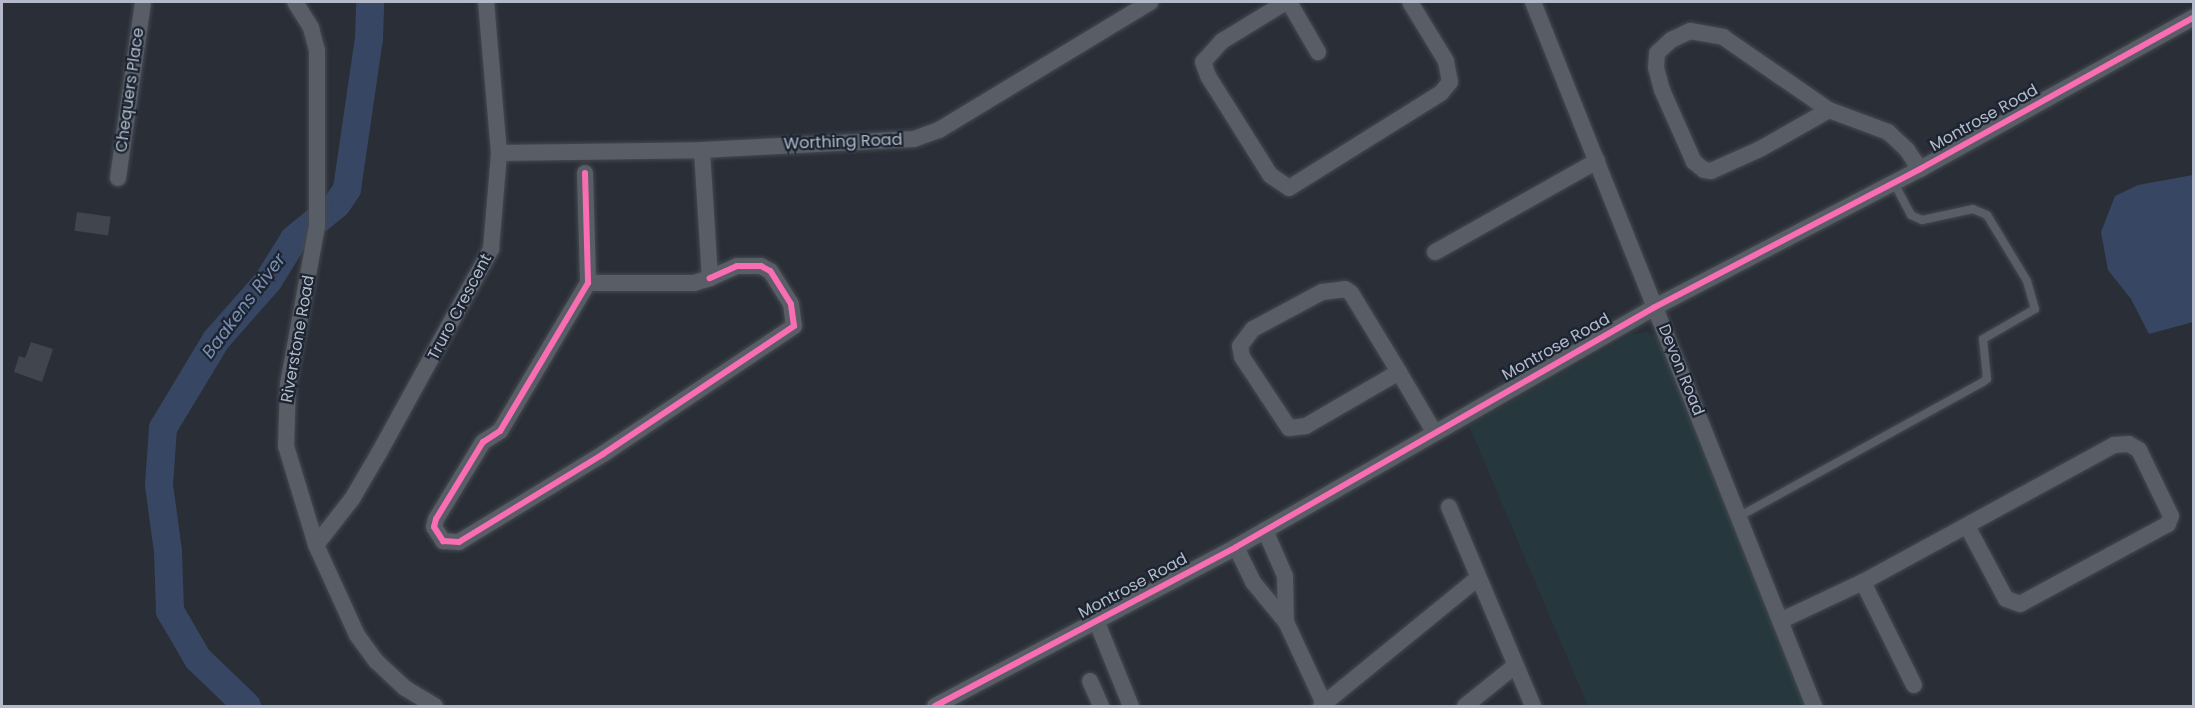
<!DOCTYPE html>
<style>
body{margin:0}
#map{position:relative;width:2195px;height:708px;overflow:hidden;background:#292e37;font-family:Poppins,sans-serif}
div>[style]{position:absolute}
.green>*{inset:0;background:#26383d}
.water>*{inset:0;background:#374763}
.river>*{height:28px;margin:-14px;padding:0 14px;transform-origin:14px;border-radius:14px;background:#374763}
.building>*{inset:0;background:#41454d;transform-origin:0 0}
.roads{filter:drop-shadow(0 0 2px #454950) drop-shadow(0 0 2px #454950)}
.lane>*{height:8px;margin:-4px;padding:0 4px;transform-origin:4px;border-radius:4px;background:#595d65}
.street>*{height:16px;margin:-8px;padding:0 8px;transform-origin:8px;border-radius:8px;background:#595d65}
.cycleway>*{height:6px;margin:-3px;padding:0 3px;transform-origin:3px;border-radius:3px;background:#f96db3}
span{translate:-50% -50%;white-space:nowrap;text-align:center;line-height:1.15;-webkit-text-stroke:4.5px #1c2432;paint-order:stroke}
.street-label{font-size:16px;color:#b3bac9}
.water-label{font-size:18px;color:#7b8eb1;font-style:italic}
.frame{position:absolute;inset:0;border:3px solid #b3bac9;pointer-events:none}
</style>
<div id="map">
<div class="green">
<i style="clip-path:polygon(1647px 332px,1660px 339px,1807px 706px,1588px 706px,1469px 426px,1632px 334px)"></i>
</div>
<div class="water">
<i style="clip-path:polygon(2193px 175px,2193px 322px,2149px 334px,2131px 299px,2108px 270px,2101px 232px,2115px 196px,2138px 185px)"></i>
</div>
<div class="river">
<i style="left:247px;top:706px;width:68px;rotate:-136.2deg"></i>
<i style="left:198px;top:659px;width:56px;rotate:-120.3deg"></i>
<i style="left:170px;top:611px;width:60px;rotate:-91.9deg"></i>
<i style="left:168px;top:551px;width:67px;rotate:-97.8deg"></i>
<i style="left:159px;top:485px;width:57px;rotate:-86deg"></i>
<i style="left:163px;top:428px;width:103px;rotate:-58.9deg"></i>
<i style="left:216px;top:340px;width:79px;rotate:-48.6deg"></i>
<i style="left:268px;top:281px;width:49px;rotate:-58.2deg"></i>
<i style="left:294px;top:239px;width:55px;rotate:-39.1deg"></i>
<i style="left:337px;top:204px;width:18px;rotate:-56deg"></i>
<i style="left:347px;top:189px;width:153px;rotate:-81.7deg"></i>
<i style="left:369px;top:38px;width:36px;rotate:-88deg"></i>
</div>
<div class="building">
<i style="left:77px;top:212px;width:34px;height:19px;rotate:8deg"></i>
<i style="clip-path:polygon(31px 342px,53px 349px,42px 382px,14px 372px,19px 356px,25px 358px)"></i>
</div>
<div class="roads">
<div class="lane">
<i style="left:1740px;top:516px;width:277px;rotate:-28.9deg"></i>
<i style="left:1983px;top:382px;width:5px;rotate:-37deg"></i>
<i style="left:1987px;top:379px;width:40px;rotate:-95.7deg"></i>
<i style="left:1983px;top:339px;width:60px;rotate:-30deg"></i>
<i style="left:2035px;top:309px;width:29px;rotate:-106deg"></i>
<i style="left:2027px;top:281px;width:77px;rotate:-121.2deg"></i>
<i style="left:1987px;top:215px;width:15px;rotate:-157deg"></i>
<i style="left:1973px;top:209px;width:52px;rotate:167.8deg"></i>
<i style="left:1922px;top:220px;width:12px;rotate:-156deg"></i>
<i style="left:1911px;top:215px;width:36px;rotate:-118deg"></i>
</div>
<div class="street">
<i style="left:295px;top:2px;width:31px;rotate:58deg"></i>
<i style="left:311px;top:28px;width:23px;rotate:75deg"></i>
<i style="left:317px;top:50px;width:176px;rotate:90deg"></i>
<i style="left:317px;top:226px;width:161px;rotate:100.4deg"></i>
<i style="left:288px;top:384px;width:62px;rotate:91.8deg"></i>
<i style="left:286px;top:446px;width:103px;rotate:73.1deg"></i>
<i style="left:316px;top:545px;width:99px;rotate:65.5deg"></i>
<i style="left:357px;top:635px;width:32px;rotate:54deg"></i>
<i style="left:376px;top:661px;width:40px;rotate:43deg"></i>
<i style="left:405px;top:688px;width:35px;rotate:31deg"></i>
<i style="left:1286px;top:2px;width:75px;rotate:148.6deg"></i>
<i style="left:1222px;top:41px;width:28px;rotate:132deg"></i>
<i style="left:1203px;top:62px;width:15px;rotate:70deg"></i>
<i style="left:1208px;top:76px;width:117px;rotate:57.9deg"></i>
<i style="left:1270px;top:175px;width:23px;rotate:34deg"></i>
<i style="left:1289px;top:188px;width:179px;rotate:-32deg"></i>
<i style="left:1441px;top:93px;width:14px;rotate:-51deg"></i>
<i style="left:1450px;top:82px;width:21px;rotate:-101deg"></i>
<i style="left:1446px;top:61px;width:69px;rotate:-121.4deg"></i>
<i style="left:1289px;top:2px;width:58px;rotate:59.9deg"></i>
<i style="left:1533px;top:2px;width:758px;rotate:68.24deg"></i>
<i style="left:1829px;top:110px;width:79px;rotate:150.5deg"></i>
<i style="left:1760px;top:149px;width:54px;rotate:155.8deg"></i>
<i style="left:1711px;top:171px;width:7px;rotate:-172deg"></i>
<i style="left:1704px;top:170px;width:13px;rotate:-141deg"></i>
<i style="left:1694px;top:162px;width:79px;rotate:-114deg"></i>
<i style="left:1662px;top:90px;width:23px;rotate:-105deg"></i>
<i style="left:1656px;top:68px;width:15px;rotate:-86deg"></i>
<i style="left:1657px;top:53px;width:19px;rotate:-43deg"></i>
<i style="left:1671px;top:40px;width:21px;rotate:-25deg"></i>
<i style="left:1690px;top:31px;width:34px;rotate:10deg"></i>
<i style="left:1723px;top:37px;width:129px;rotate:34.6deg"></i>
<i style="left:1829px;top:110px;width:63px;rotate:20.4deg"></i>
<i style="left:1888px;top:132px;width:26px;rotate:43deg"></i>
<i style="left:1907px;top:150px;width:23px;rotate:56deg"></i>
<i style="left:499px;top:153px;width:203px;rotate:-0.8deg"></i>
<i style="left:702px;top:150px;width:212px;rotate:-3deg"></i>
<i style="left:914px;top:139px;width:27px;rotate:-20deg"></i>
<i style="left:939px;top:130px;width:247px;rotate:-31.2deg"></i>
<i style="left:585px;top:173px;width:110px;rotate:88.4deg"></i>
<i style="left:588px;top:283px;width:172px;rotate:120.7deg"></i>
<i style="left:500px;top:431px;width:20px;rotate:147deg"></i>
<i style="left:483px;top:442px;width:90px;rotate:121.4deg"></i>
<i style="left:436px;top:519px;width:8px;rotate:104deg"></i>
<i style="left:434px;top:527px;width:17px;rotate:57deg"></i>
<i style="left:443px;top:541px;width:16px;rotate:4deg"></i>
<i style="left:459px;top:542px;width:169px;rotate:-31.4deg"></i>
<i style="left:603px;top:454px;width:230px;rotate:-33.8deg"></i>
<i style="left:794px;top:326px;width:22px;rotate:-98deg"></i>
<i style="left:791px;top:304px;width:39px;rotate:-122deg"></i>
<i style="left:770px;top:271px;width:10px;rotate:-151deg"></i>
<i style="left:761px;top:266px;width:24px;rotate:180deg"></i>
<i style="left:737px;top:266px;width:30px;rotate:156deg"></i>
<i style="left:118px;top:178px;width:178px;rotate:-81.9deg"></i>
<i style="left:1435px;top:252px;width:186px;rotate:-29.3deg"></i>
<i style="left:588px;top:283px;width:106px"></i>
<i style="left:694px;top:283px;width:17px;rotate:-17deg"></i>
<i style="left:710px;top:278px;width:128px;rotate:-93.6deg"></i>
<i style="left:1399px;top:372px;width:108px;rotate:149.9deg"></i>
<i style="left:1306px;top:426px;width:17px;rotate:173deg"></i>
<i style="left:1289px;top:428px;width:85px;rotate:-123.5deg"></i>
<i style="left:1242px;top:357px;width:11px;rotate:-100deg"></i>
<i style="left:1240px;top:346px;width:21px;rotate:-53deg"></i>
<i style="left:1253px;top:329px;width:78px;rotate:-28.2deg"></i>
<i style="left:1322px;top:292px;width:23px;rotate:-7deg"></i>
<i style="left:1345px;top:289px;width:7px;rotate:34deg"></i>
<i style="left:1351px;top:293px;width:92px;rotate:58.7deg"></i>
<i style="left:1399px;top:372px;width:69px;rotate:59.7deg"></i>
<i style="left:1449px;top:507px;width:216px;rotate:67.1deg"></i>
<i style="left:1265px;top:530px;width:50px;rotate:66.5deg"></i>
<i style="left:1285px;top:576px;width:46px;rotate:88.8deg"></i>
<i style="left:316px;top:545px;width:58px;rotate:-52deg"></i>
<i style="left:352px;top:499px;width:53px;rotate:-59.6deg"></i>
<i style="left:379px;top:453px;width:233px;rotate:-61.2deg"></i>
<i style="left:491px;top:249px;width:96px;rotate:-85.2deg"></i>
<i style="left:499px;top:153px;width:152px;rotate:-94.9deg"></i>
<i style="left:1236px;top:547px;width:39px;rotate:64deg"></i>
<i style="left:1253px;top:582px;width:52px;rotate:50.5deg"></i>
<i style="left:1286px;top:622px;width:90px;rotate:65.1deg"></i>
<i style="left:1863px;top:582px;width:115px;rotate:63.7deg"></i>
<i style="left:1096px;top:620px;width:93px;rotate:67.9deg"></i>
<i style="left:1780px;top:621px;width:92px;rotate:-25.2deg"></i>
<i style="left:1863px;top:582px;width:286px;rotate:-28.6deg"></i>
<i style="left:2114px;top:445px;width:15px;rotate:-4deg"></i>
<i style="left:2129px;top:444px;width:12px;rotate:31deg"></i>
<i style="left:2139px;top:450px;width:73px;rotate:64.1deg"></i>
<i style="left:2171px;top:516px;width:9px;rotate:111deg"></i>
<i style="left:2168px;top:524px;width:168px;rotate:151.6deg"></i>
<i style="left:2020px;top:604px;width:15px;rotate:-160deg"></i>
<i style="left:2006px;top:599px;width:83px;rotate:-118.1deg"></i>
<i style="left:1090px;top:681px;width:27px;rotate:66deg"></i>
<i style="left:935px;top:706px;width:340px;rotate:-27.8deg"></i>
<i style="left:1236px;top:547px;width:483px;rotate:-29.8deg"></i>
<i style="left:1655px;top:307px;width:299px;rotate:-27.5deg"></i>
<i style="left:1920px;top:169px;width:313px;rotate:-29deg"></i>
<i style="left:1321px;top:706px;width:203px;rotate:-39.2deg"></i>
<i style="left:1465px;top:706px;width:65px;rotate:-38.8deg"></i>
</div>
</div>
<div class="cycleway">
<i style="left:585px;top:173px;width:110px;rotate:88.4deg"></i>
<i style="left:588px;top:283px;width:172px;rotate:120.7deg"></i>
<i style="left:500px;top:431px;width:20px;rotate:147deg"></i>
<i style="left:483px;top:442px;width:90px;rotate:121.4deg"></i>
<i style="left:436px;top:519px;width:8px;rotate:104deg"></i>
<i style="left:434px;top:527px;width:17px;rotate:57deg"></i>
<i style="left:443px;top:541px;width:16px;rotate:4deg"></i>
<i style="left:459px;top:542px;width:169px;rotate:-31.4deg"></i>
<i style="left:603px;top:454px;width:230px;rotate:-33.8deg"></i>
<i style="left:794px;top:326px;width:22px;rotate:-98deg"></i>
<i style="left:791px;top:304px;width:39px;rotate:-122deg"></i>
<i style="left:770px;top:271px;width:10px;rotate:-151deg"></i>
<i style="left:761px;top:266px;width:24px;rotate:180deg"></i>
<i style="left:737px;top:266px;width:30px;rotate:156deg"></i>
<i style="left:935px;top:706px;width:340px;rotate:-27.8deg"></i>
<i style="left:1236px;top:547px;width:483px;rotate:-29.8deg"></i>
<i style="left:1655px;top:307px;width:299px;rotate:-27.5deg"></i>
<i style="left:1920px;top:169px;width:313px;rotate:-29deg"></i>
</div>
<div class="street-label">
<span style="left:130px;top:90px;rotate:-82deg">Chequers Place</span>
<span style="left:1984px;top:118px;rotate:-29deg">Montrose Road</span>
<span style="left:843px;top:142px;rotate:-2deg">Worthing Road</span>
<span style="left:460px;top:307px;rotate:-62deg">Truro Crescent</span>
<span style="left:298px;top:339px;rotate:-80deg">Riverstone Road</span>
<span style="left:1556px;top:347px;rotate:-29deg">Montrose Road</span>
<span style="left:1681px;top:370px;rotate:68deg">Devon Road</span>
<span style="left:1133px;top:586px;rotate:-28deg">Montrose Road</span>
</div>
<div class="water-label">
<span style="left:244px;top:306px;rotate:-53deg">Baakens River</span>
</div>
<div class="frame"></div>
</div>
